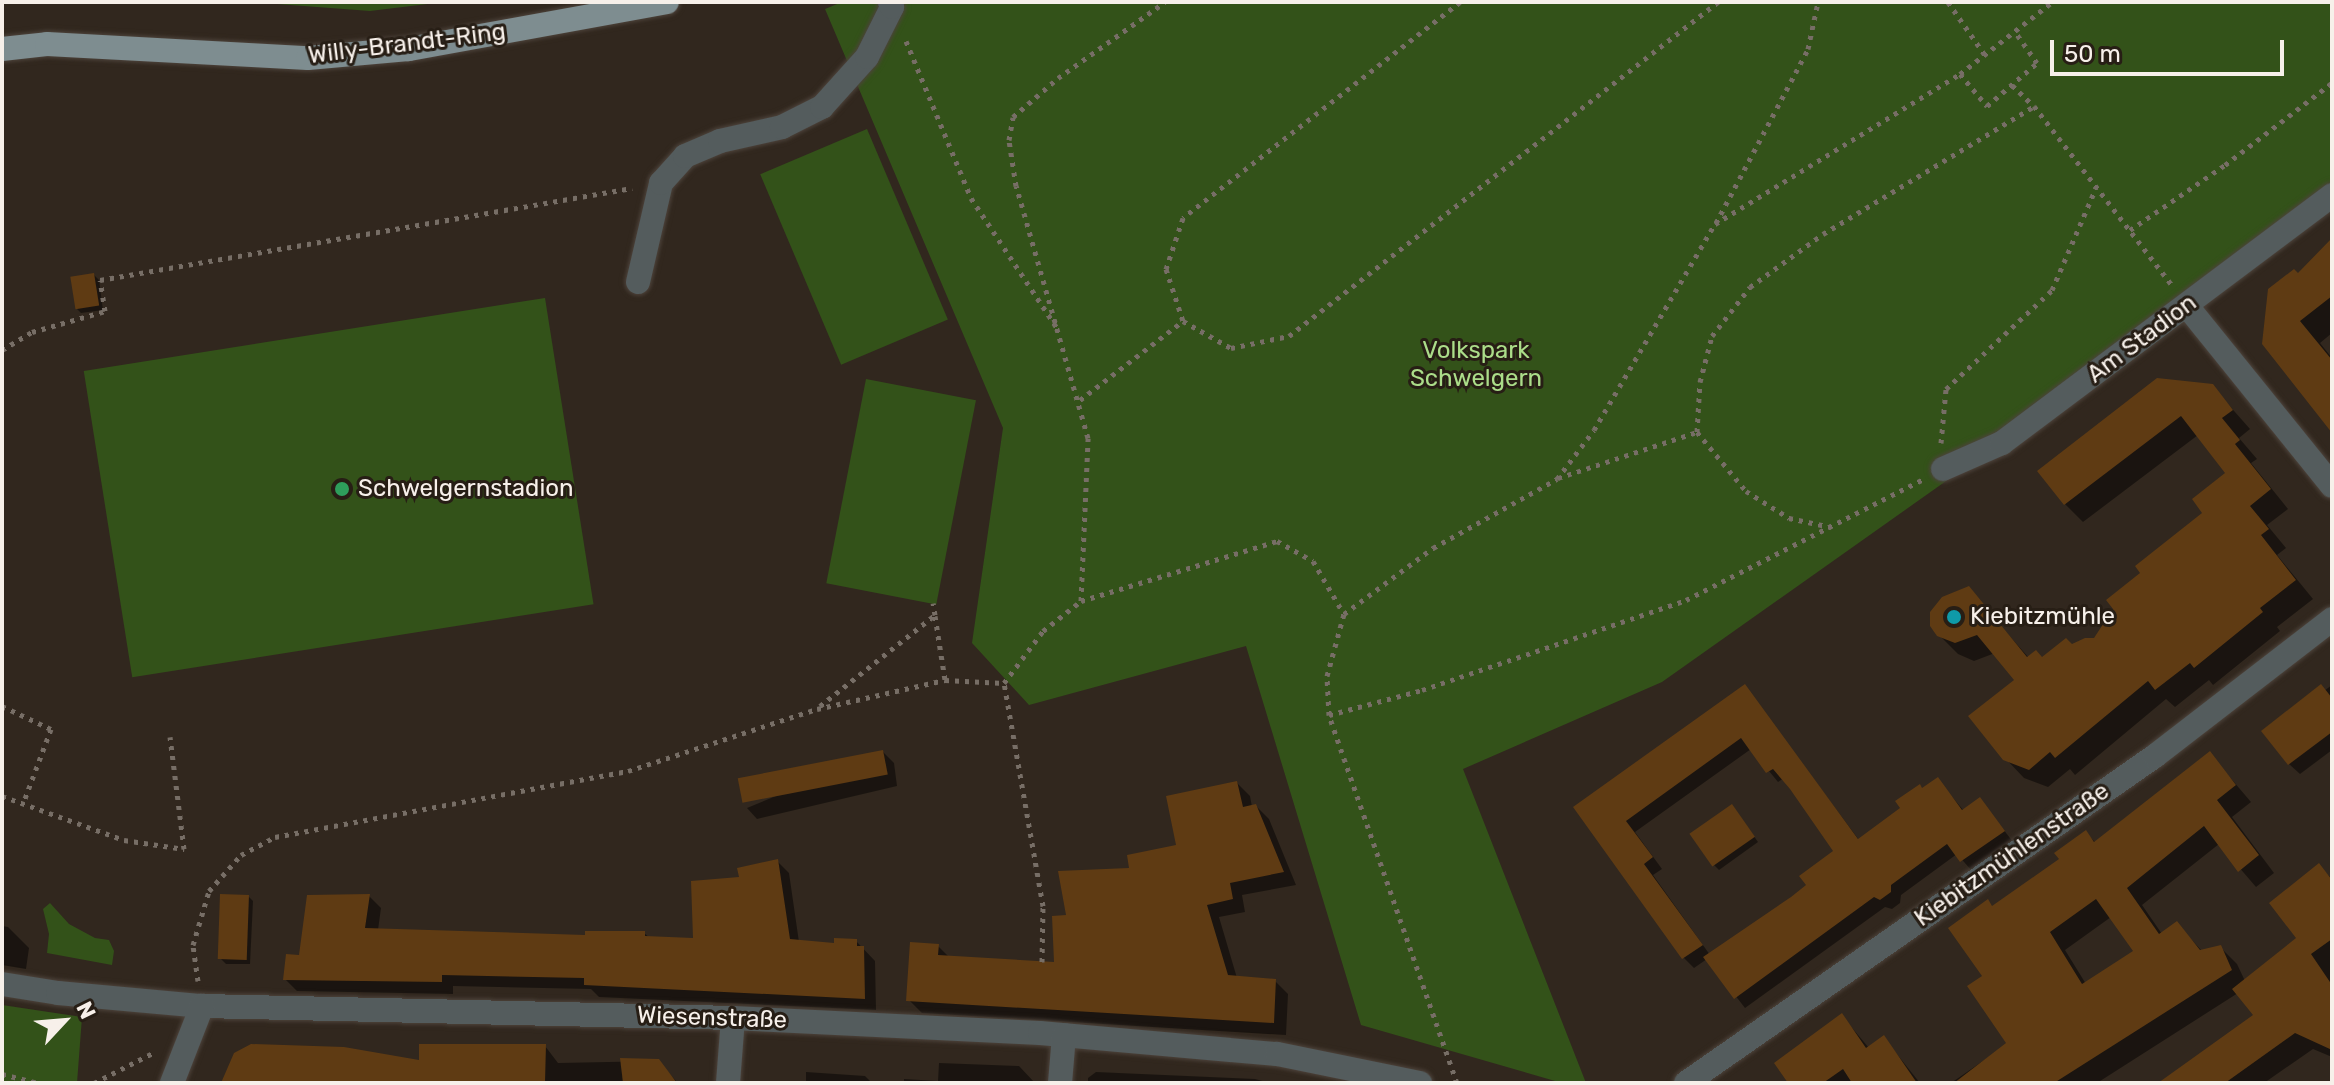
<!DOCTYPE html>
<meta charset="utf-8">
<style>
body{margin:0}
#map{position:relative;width:2334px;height:1085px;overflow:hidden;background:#31271e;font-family:Rubik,sans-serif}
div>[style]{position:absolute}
.green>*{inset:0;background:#335219;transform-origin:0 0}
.shadow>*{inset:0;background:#0007}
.building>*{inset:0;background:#5f3b13;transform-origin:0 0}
.path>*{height:5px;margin-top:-2.5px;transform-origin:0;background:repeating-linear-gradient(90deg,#776e66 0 4px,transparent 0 10px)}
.roads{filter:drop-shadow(0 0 2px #4d433b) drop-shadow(0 0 2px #4d433b)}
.minor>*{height:24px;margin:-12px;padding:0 12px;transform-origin:12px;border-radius:12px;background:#545c5d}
.major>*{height:24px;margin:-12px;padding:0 12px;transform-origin:12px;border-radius:12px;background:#7e8d90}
.dots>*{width:22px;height:22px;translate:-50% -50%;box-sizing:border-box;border:4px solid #271e15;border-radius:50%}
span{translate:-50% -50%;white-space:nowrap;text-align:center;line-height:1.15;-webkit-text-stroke:6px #271e15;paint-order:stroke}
.street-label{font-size:24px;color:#f7f0ea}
.park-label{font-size:24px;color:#abdd89}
.poi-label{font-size:24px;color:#f7f0ea}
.left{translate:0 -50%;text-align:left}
.frame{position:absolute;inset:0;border:4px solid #f7f0ea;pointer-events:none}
.north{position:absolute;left:24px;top:981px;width:80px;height:80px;-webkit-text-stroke:6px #271e15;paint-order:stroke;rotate:64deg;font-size:22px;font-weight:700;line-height:32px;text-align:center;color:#f7f0ea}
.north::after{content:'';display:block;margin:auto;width:28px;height:36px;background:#f7f0ea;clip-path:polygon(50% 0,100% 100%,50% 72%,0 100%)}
.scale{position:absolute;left:2050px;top:40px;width:234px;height:36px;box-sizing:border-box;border:4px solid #f7f0ea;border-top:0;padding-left:10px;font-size:24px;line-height:28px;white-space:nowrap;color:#f7f0ea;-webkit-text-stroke:6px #271e15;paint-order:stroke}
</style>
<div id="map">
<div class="green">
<i style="clip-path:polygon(252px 2px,444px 2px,370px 11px)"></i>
<i style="clip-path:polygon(842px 2px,2332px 2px,2332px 208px,1662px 682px,1463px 769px,1586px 1083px,1562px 1083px,1361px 1025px,1246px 646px,1029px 705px,972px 643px,1003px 428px,825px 9px)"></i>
<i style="left:867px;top:129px;width:207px;height:116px;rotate:67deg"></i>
<i style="left:545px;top:298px;width:310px;height:467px;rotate:81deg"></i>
<i style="left:866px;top:379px;width:112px;height:208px;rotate:11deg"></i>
<i style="clip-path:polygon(50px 903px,69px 924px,95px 938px,109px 940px,114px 951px,112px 965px,47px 953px,49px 934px,43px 909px)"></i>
<i style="clip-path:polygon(2px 1005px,82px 1017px,77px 1083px,2px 1083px)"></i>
</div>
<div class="shadow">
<i style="clip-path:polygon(2332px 241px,2332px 333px,2320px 343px,2332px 358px,2332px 430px,2264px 344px,2298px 275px)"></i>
<i style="clip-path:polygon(94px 275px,99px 280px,103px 310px,81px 313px,76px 308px)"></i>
<i style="clip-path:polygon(2212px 386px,2250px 429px,2239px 438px,2257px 459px,2251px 463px,2288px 509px,2267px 525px,2286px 548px,2277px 555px,2313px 599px,2277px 627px,2280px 631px,2213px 685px,2209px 680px,2175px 707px,2166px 699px,2075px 775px,2070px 769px,2048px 787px,2024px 778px,2005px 758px,2017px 680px,1995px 653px,1974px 661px,1958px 654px,1939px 635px,1968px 589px,2029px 658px,2043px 659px,2095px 641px,2143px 573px,2205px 513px,2228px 474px,2198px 435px,2083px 522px,2065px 504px)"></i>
<i style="clip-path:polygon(2332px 685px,2332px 750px,2300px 774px,2289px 764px,2324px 691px)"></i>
<i style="clip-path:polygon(evenodd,1745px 687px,1859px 840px,1938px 780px,1964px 811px,1980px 799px,2013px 842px,1972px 871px,1957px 854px,1901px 895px,1900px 903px,1892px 909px,1885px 907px,1745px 1008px,1707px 959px,1694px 968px,1684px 958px,1576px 808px,1745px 687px,1751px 749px,1778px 782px,1784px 778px,1836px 851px,1809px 885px,1710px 955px,1653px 875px,1662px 869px,1635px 832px,1751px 749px)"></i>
<i style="clip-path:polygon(883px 752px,894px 763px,897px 786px,757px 819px,747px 808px)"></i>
<i style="clip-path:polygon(evenodd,2210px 754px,2251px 802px,2232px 817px,2274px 873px,2256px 887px,2219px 844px,2142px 905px,2162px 934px,2177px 924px,2202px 951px,2220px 947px,2237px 964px,2245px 981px,2299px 938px,2319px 866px,2332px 879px,2332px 1057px,2313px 1049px,2264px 1083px,2161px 1083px,2256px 1016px,2238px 993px,2097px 1083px,1951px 1083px,2009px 1043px,1985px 977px,1993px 907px,2062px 860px,2086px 833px,2096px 843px,2210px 754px,2111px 917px,2135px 952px,2086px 984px,2065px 950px,2111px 917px)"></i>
<i style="clip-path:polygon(1237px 783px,1250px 796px,1252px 807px,1256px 806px,1269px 819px,1296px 885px,1242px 895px,1245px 912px,1219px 917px,1237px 978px,1275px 981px,1288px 994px,1286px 1035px,922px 1013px,909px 1000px,938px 946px,950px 958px,1056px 964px,1069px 917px,1132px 870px,1178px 847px)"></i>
<i style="clip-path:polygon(1736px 811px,1758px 842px,1719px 870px,1714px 865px)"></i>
<i style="clip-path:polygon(777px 861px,789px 873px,799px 942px,835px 945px,856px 941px,875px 961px,876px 1010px,599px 997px,591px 989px,453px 986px,453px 994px,297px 991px,285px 979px,301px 957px,369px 896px,381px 908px,378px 930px,586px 937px,644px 933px,650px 938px,695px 940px,741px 879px)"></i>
<i style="clip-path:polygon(248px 896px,253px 901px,250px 964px,226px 964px,221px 959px)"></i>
<i style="clip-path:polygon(2px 926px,8px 927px,29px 948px,26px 969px,2px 965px)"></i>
<i style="clip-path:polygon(1842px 1016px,1869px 1048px,1884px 1038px,1920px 1083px,1791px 1083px)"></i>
<i style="clip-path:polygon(545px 1046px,558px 1063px,658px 1061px,678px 1083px,223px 1083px)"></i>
<i style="clip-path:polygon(939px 1063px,1019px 1066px,1035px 1083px,904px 1083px,904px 1079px,938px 1081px)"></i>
<i style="clip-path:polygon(806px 1072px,865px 1076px,872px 1083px,806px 1083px)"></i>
<i style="clip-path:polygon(1096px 1072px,1255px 1079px,1270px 1083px,1088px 1083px,1088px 1078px)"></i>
</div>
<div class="building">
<i style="clip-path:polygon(2332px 238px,2332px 296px,2300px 321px,2332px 360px,2332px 433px,2262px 344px,2268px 289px,2294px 269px,2298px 273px)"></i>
<i style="left:94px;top:273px;width:33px;height:24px;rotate:81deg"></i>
<i style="clip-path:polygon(2157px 378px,2213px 384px,2233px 410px,2222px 418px,2240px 440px,2235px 444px,2271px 489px,2250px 506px,2269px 529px,2261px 535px,2296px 580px,2260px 608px,2263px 612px,2194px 668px,2190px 663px,2155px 690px,2148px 681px,2055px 758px,2050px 752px,2029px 770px,2003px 760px,1968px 716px,2014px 680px,1977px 635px,1955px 643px,1937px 636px,1930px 626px,1930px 612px,1942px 597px,1969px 586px,2027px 657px,2036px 650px,2042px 657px,2066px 638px,2072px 644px,2085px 638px,2094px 638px,2113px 609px,2106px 600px,2140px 573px,2135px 566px,2202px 513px,2192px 499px,2225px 473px,2181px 416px,2064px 505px,2037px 471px)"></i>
<i style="clip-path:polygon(1745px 684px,1858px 839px,1900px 808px,1895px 801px,1920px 784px,1922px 788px,1938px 777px,1962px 810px,1980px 797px,2005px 831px,1960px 862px,1947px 844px,1891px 885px,1891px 892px,1880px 900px,1874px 897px,1734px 999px,1703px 957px,1791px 897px,1806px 885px,1799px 876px,1833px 851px,1790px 789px,1773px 769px,1766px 773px,1741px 738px,1626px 821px,1653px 857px,1644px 864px,1703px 945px,1682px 959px,1573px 807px)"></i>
<i style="clip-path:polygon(2321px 684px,2332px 698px,2332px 732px,2288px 765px,2261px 731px)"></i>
<i style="left:883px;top:750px;width:25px;height:148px;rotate:79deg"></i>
<i style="clip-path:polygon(evenodd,2210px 751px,2236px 785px,2217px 800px,2259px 855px,2238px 872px,2204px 826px,2127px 888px,2159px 934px,2177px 921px,2200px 950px,2221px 945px,2232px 970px,2054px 1083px,1954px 1083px,2006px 1043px,1967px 986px,1982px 976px,1948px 928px,1988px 899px,1992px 906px,2059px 859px,2054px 853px,2086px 830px,2094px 842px,2210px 751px,2096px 899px,2133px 951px,2082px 984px,2050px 932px,2096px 899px)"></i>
<i style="clip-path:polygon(1237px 781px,1243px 807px,1256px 804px,1284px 872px,1230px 883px,1233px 899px,1207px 905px,1228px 975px,1276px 979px,1274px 1023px,906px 1001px,910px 942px,939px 944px,938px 955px,1054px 962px,1052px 916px,1066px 915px,1058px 871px,1129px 868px,1127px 855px,1176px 845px,1166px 796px)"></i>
<i style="left:1732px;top:804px;width:40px;height:52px;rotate:55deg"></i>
<i style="clip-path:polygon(778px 859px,790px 939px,834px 943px,834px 938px,857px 939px,857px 946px,864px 946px,865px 999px,584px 985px,584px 978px,442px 975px,442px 982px,283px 980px,286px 954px,299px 955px,307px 895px,370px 894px,365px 928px,585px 935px,585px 931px,645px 931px,645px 936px,693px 938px,691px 881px,739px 877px,737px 868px)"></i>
<i style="clip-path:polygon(2319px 863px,2332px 880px,2332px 939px,2311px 954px,2332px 985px,2332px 1050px,2295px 1033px,2225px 1083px,2158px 1083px,2253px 1015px,2232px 989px,2296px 938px,2269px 903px)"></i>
<i style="left:220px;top:894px;width:29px;height:65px;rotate:2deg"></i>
<i style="clip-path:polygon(1842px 1013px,1866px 1048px,1884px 1035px,1917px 1083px,1852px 1083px,1843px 1069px,1823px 1083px,1788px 1083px,1774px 1063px)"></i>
<i style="clip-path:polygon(251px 1044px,344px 1047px,419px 1060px,419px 1044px,546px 1044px,545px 1083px,221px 1083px,234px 1053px)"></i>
<i style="clip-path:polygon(620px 1058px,659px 1059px,677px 1083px,623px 1083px)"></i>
</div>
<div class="path">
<i style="left:1460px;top:2px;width:351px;rotate:142.1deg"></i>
<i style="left:1183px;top:218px;width:54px;rotate:108.4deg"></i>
<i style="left:1166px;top:269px;width:55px;rotate:71.9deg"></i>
<i style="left:1183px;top:321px;width:55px;rotate:29.4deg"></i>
<i style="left:1231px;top:348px;width:59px;rotate:-11.7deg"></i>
<i style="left:1289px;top:336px;width:544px;rotate:-37.9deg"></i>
<i style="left:1948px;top:2px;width:65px;rotate:55.1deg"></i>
<i style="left:906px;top:41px;width:170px;rotate:67.5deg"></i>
<i style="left:971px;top:198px;width:156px;rotate:56.5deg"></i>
<i style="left:1960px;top:74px;width:42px;rotate:49.8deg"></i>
<i style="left:1987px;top:106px;width:66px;rotate:-40.7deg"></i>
<i style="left:2037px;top:63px;width:38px;rotate:-125deg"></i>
<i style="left:2012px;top:85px;width:30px;rotate:44deg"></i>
<i style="left:2034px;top:106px;width:225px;rotate:52.4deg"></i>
<i style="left:1716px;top:223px;width:197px;rotate:-62.1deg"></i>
<i style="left:1808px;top:49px;width:48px;rotate:-78deg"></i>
<i style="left:2130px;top:230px;width:115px;rotate:-34.4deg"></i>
<i style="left:2225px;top:165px;width:135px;rotate:-37.5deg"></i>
<i style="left:2px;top:350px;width:35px;rotate:-31deg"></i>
<i style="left:32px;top:332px;width:76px;rotate:-16deg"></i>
<i style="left:105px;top:311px;width:31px;rotate:-99deg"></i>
<i style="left:100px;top:280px;width:540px;rotate:-9.81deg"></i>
<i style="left:1080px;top:400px;width:130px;rotate:-37.5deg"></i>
<i style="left:1697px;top:432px;width:50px;rotate:-86.6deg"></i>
<i style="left:1700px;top:382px;width:48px;rotate:-75.4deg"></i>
<i style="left:1712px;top:336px;width:62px;rotate:-52.2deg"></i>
<i style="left:1750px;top:287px;width:90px;rotate:-36deg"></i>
<i style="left:1823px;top:234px;width:247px;rotate:-31.2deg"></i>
<i style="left:1941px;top:443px;width:54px;rotate:-84.7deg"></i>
<i style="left:1946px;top:389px;width:145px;rotate:-43deg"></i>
<i style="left:2052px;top:290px;width:111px;rotate:-66.7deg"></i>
<i style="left:1558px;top:478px;width:146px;rotate:-18.3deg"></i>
<i style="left:1697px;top:432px;width:77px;rotate:50.3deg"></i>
<i style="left:1746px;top:491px;width:51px;rotate:32.1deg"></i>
<i style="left:1789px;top:518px;width:43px;rotate:12.1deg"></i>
<i style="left:1081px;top:601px;width:205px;rotate:-17deg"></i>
<i style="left:1277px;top:541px;width:41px;rotate:29.1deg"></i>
<i style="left:1313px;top:561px;width:61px;rotate:59.7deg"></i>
<i style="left:935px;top:616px;width:65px;rotate:81.1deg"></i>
<i style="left:2px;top:706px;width:54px;rotate:25.1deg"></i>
<i style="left:51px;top:729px;width:80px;rotate:110.5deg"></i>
<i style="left:820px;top:706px;width:147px;rotate:-38.4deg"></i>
<i style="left:935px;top:615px;width:12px;rotate:-99deg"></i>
<i style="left:1329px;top:715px;width:96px;rotate:-15deg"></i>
<i style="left:1422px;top:690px;width:279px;rotate:-18.8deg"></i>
<i style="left:1686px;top:600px;width:265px;rotate:-27deg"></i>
<i style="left:2px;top:796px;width:130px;rotate:19.8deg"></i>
<i style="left:124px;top:840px;width:61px;rotate:8.5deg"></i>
<i style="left:184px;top:849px;width:113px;rotate:-97.1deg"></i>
<i style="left:1042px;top:962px;width:56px;rotate:-89deg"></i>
<i style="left:1043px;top:906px;width:226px;rotate:-99.9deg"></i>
<i style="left:1004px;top:683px;width:65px;rotate:-53.1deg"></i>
<i style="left:1043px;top:631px;width:48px;rotate:-38.3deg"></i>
<i style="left:1081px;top:601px;width:163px;rotate:-87.5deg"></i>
<i style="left:1088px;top:438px;width:262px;rotate:-105.9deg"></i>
<i style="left:1016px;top:186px;width:47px;rotate:-98.7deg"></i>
<i style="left:1009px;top:140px;width:23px;rotate:-80deg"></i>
<i style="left:1013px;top:117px;width:60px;rotate:-40.9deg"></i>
<i style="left:1058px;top:78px;width:131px;rotate:-35.4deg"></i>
<i style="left:198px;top:981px;width:36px;rotate:-98deg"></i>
<i style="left:193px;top:945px;width:56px;rotate:-73.5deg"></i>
<i style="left:209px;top:891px;width:48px;rotate:-48.4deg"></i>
<i style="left:241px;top:855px;width:38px;rotate:-28deg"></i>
<i style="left:275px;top:837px;width:359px;rotate:-10.6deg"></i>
<i style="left:628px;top:771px;width:199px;rotate:-18.2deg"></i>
<i style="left:817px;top:709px;width:131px;rotate:-12.8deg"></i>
<i style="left:945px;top:680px;width:59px;rotate:2.9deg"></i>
<i style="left:2px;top:1074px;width:37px;rotate:14deg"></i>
<i style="left:94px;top:1083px;width:66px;rotate:-27deg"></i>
<i style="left:1457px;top:1083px;width:390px;rotate:-109.2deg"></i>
<i style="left:1329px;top:715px;width:39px;rotate:-93deg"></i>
<i style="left:1327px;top:676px;width:64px;rotate:-74.7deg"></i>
<i style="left:1344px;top:614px;width:111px;rotate:-36.6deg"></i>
<i style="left:1433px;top:548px;width:142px;rotate:-29.1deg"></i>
<i style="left:1557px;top:479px;width:61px;rotate:-52.9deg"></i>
<i style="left:1594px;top:430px;width:239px;rotate:-59.6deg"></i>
<i style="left:1715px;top:224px;width:287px;rotate:-31.5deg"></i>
<i style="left:1960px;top:74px;width:117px;rotate:-38deg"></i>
</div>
<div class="roads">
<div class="minor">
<i style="left:638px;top:282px;width:102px;rotate:-76.9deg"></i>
<i style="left:661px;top:183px;width:36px;rotate:-48deg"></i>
<i style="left:685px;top:156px;width:38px;rotate:-23deg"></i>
<i style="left:720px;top:141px;width:64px;rotate:-12.7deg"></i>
<i style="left:782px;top:127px;width:45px;rotate:-26.6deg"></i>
<i style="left:822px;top:107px;width:67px;rotate:-48deg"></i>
<i style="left:867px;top:57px;width:56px;rotate:-63.4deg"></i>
<i style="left:892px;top:7px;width:5px;rotate:-112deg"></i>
<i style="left:2187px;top:306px;width:231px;rotate:51.1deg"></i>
<i style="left:1943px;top:469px;width:64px;rotate:-23.8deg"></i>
<i style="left:2002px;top:443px;width:413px;rotate:-36.9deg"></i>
<i style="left:2px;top:984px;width:57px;rotate:9.1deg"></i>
<i style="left:58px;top:993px;width:145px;rotate:5.2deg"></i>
<i style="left:202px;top:1006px;width:531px;rotate:1.29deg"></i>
<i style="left:733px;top:1018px;width:307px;rotate:2.8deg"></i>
<i style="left:1040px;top:1033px;width:238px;rotate:5.1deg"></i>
<i style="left:1277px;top:1054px;width:146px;rotate:11.5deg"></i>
<i style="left:172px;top:1083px;width:83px;rotate:-68.7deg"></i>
<i style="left:728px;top:1083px;width:65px;rotate:-85.6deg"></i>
<i style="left:1060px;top:1083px;width:48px;rotate:-85.2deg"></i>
<i style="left:1686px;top:1083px;width:572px;rotate:-34.89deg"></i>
<i style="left:2155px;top:756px;width:224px;rotate:-37.7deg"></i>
</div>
<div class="major">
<i style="left:2px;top:49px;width:45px;rotate:-6.3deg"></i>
<i style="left:47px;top:44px;width:261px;rotate:3.1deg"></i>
<i style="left:308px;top:58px;width:101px;rotate:-5.1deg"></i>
<i style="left:409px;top:49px;width:262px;rotate:-10.3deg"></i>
</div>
</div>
<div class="dots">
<i style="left:342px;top:489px;background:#2e9e5b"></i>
<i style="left:1954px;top:617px;background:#0f9aa8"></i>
</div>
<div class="street-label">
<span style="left:407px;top:44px;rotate:-7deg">Willy-Brandt-Ring</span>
<span style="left:2142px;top:339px;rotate:-37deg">Am Stadion</span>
<span style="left:2012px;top:855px;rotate:-35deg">Kiebitzmühlenstraße</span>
<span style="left:712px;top:1018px;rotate:2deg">Wiesenstraße</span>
</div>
<div class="park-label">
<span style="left:1476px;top:365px">Volkspark<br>Schwelgern</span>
</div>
<div class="poi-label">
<span class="left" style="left:358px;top:489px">Schwelgernstadion</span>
<span class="left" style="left:1970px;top:617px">Kiebitzmühle</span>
</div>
<div class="frame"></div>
<div class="north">N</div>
<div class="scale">50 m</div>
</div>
